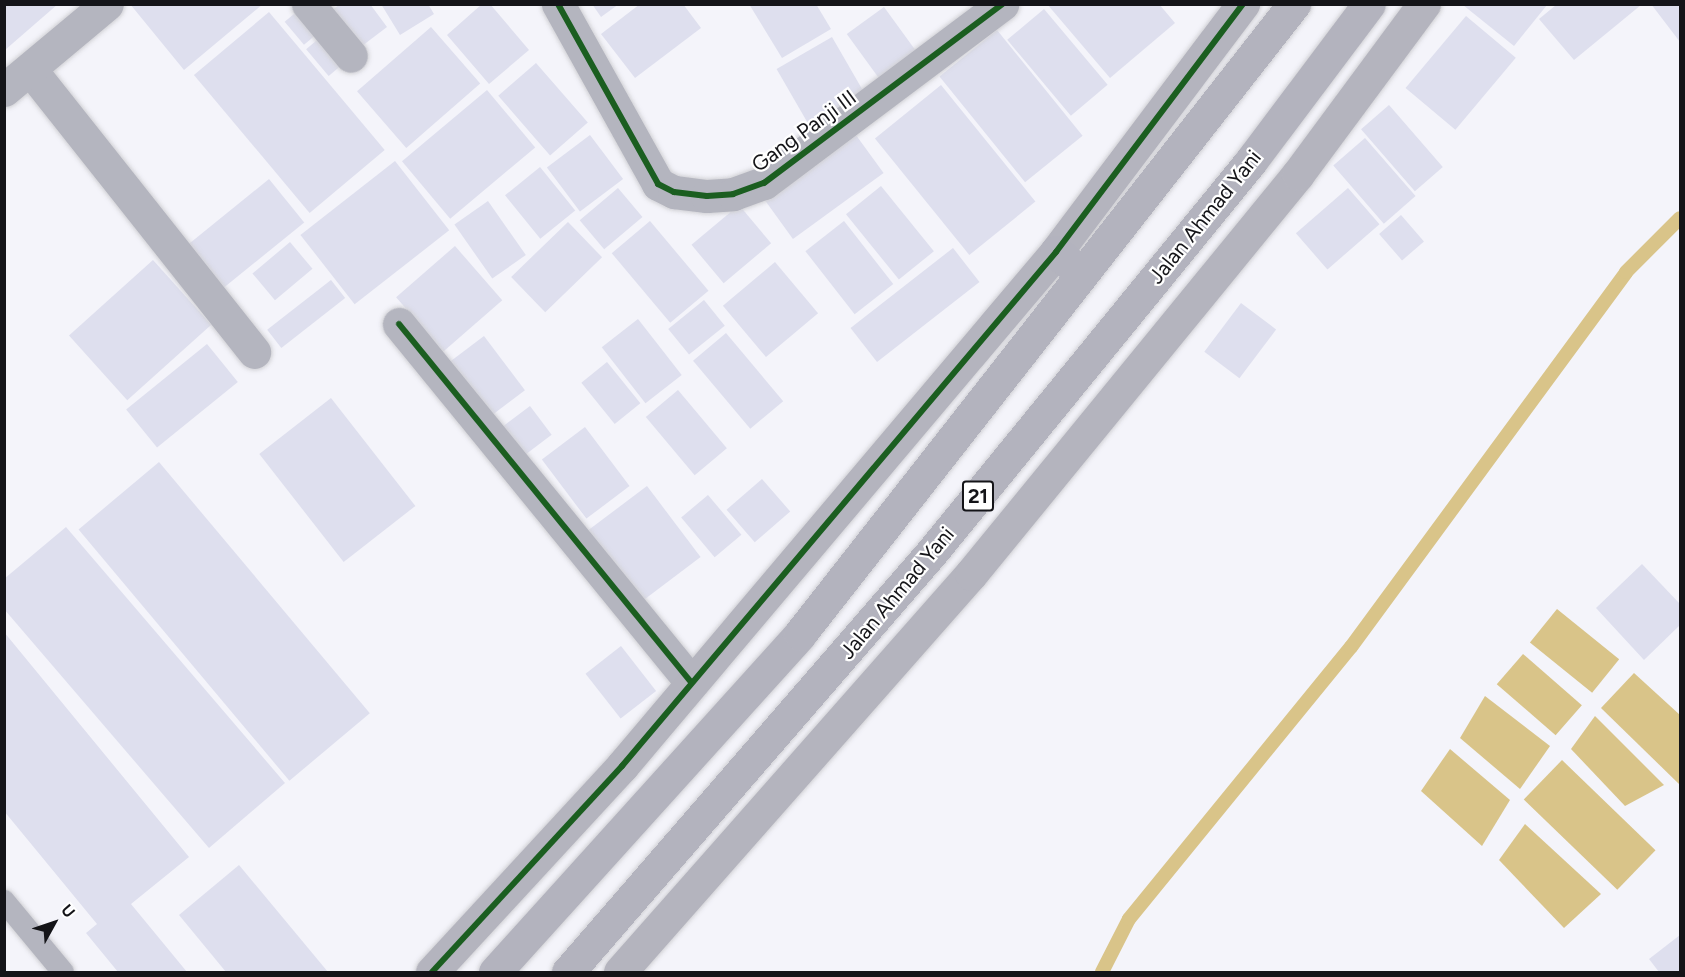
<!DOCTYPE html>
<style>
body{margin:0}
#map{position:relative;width:1685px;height:977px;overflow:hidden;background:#f4f4fa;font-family:Figtree,sans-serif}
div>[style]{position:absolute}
.water>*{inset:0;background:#d9c489;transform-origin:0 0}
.stream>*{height:14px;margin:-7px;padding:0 7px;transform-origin:7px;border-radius:7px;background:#d9c489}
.building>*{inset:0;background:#dedfee;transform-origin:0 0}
.roads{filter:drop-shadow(0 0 2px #d1d1d5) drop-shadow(0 0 2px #d1d1d5)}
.lane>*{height:22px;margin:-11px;padding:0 11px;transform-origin:11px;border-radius:11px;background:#b4b5bf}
.street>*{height:33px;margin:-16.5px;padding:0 16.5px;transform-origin:16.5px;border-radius:16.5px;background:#b4b5bf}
.secondary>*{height:33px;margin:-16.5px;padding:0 16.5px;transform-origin:16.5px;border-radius:16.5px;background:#b4b4be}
.highway>*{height:33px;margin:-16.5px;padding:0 16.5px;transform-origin:16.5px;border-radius:16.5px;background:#b3b3be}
.cycleway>*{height:6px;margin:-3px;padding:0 3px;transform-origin:3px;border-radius:3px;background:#1b5e20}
span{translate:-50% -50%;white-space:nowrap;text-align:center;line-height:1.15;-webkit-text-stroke:4.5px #fff;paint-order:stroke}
.shield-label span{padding:2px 4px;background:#fff;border:2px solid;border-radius:4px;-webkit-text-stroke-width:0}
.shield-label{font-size:20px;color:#141418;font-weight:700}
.street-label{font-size:21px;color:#141418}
.frame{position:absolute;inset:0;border:6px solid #141418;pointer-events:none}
.north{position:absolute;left:24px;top:893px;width:60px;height:60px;-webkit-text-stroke:4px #fff;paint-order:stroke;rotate:50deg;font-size:16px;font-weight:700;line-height:24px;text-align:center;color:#141418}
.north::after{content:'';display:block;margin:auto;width:21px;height:27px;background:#141418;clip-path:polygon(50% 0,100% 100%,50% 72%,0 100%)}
</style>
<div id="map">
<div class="water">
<i style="left:1557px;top:609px;width:80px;height:43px;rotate:39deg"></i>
<i style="left:1523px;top:654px;width:78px;height:40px;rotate:41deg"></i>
<i style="clip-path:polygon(1634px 673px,1680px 715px,1680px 785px,1601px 708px)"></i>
<i style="clip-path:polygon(1485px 696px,1550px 746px,1520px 789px,1460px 738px)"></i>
<i style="clip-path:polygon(1595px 716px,1664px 785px,1625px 806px,1571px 749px)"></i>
<i style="clip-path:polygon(1450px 749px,1510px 800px,1482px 846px,1421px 791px)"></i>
<i style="left:1562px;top:760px;width:130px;height:55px;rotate:44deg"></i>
<i style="clip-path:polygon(1525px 824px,1601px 894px,1564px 928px,1499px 860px)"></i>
</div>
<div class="stream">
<i style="left:1102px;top:972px;width:59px;rotate:-63deg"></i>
<i style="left:1129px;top:919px;width:351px;rotate:-50.8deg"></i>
<i style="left:1351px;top:647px;width:465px;rotate:-53.7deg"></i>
<i style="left:1626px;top:272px;width:76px;rotate:-45deg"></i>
</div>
<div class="building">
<i style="clip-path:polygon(5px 4px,58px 4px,5px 50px)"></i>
<i style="clip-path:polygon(130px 4px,263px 4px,184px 70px)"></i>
<i style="clip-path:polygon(340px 4px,370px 4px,387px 27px,358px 49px,331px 11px)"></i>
<i style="clip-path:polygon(381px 4px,428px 4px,434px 14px,400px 35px)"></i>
<i style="clip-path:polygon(482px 4px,490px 4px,529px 50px,489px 84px,447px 35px)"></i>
<i style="clip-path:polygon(592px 4px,619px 4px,601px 17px)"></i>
<i style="clip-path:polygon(640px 4px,683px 4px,701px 28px,635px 78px,601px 34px)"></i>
<i style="clip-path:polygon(749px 4px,816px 4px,831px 29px,782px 58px)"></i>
<i style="clip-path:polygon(1047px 4px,1159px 4px,1175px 23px,1110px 78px)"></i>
<i style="clip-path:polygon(1651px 4px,1680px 4px,1680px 42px)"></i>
<i style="clip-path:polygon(1463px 5px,1547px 5px,1514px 46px)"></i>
<i style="clip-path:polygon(1556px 5px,1641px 5px,1574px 60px,1539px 19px)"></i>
<i style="left:884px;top:7px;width:60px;height:46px;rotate:54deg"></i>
<i style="left:300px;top:9px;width:30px;height:20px;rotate:50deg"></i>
<i style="left:1044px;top:9px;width:99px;height:48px;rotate:50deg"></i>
<i style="left:269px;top:12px;width:180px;height:98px;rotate:50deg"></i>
<i style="left:1466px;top:16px;width:65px;height:94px;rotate:40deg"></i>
<i style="left:431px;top:27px;width:75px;height:98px;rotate:49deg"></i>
<i style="left:997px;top:30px;width:136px;height:74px;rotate:51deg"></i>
<i style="left:323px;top:35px;width:35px;height:22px;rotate:50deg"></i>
<i style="left:832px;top:37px;width:67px;height:64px;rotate:60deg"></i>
<i style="left:536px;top:63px;width:79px;height:50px;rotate:49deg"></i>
<i style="left:941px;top:85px;width:150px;height:85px;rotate:51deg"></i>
<i style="left:487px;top:90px;width:75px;height:111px;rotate:50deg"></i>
<i style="left:1389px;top:105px;width:82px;height:37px;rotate:49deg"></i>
<i style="left:853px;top:131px;width:52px;height:112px;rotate:54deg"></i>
<i style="left:590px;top:135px;width:55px;height:54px;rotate:53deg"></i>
<i style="left:1365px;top:138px;width:77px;height:42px;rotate:49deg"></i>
<i style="left:395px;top:161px;width:88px;height:120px;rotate:52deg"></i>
<i style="left:540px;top:167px;width:56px;height:45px;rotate:51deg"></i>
<i style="left:269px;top:179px;width:56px;height:108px;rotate:51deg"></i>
<i style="left:881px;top:186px;width:84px;height:45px;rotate:51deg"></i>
<i style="left:618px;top:188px;width:38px;height:50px;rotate:50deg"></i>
<i style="left:1348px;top:188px;width:48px;height:69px;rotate:49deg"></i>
<i style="left:488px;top:201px;width:66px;height:41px;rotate:55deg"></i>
<i style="left:739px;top:205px;width:50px;height:62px;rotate:50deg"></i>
<i style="left:1401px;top:215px;width:35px;height:29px;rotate:49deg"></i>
<i style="left:650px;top:221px;width:91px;height:50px;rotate:50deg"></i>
<i style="left:844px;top:221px;width:80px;height:49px;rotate:52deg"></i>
<i style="left:568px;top:222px;width:49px;height:79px;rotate:46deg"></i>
<i style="left:290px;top:242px;width:35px;height:49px;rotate:50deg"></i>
<i style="left:455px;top:246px;width:72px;height:78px;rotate:49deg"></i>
<i style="left:953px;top:248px;width:43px;height:130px;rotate:52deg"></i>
<i style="left:153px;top:260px;width:87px;height:113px;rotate:48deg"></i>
<i style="left:775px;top:262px;width:67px;height:68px;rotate:50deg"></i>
<i style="left:331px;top:280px;width:23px;height:81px;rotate:52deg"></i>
<i style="left:704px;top:300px;width:33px;height:46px;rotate:51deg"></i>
<i style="left:1241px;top:303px;width:44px;height:61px;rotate:37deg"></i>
<i style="left:638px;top:319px;width:71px;height:46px;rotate:52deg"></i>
<i style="left:726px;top:333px;width:89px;height:43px;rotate:50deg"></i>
<i style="left:484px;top:336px;width:68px;height:46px;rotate:53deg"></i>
<i style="left:207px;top:344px;width:49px;height:104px;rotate:51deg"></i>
<i style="left:607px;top:362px;width:53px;height:33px;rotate:51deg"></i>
<i style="left:678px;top:390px;width:76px;height:42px;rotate:50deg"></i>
<i style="left:331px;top:398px;width:137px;height:91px;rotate:52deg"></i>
<i style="left:530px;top:406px;width:36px;height:44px;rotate:53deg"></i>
<i style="left:585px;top:427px;width:74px;height:54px;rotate:53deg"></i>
<i style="left:159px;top:462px;width:328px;height:105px;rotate:50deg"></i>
<i style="left:762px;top:479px;width:43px;height:47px;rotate:49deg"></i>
<i style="left:647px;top:486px;width:89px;height:82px;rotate:53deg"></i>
<i style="left:708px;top:495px;width:52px;height:35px;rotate:50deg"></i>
<i style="clip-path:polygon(66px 527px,285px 783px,209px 848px,4px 609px,4px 579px)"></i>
<i style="clip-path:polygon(1642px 564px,1680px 604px,1680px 625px,1644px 660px,1596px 608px)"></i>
<i style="clip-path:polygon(4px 632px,189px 857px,131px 904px,187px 972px,118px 972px,86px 933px,97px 924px,4px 811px)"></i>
<i style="left:621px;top:646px;width:57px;height:45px;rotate:52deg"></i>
<i style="clip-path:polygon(239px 865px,328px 972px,226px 972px,179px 915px)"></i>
<i style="clip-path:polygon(1680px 935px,1680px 972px,1659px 972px,1649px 959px)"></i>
</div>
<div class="roads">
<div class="lane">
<i style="left:4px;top:901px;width:92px;rotate:50.3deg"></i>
</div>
<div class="street">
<i style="left:308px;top:4px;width:67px;rotate:50.4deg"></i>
<i style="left:558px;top:4px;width:206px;rotate:60.9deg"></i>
<i style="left:658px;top:184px;width:18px;rotate:27deg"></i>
<i style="left:674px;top:192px;width:33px;rotate:7deg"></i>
<i style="left:707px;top:196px;width:26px;rotate:-4deg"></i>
<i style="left:733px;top:194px;width:33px;rotate:-20deg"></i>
<i style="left:764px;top:183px;width:298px;rotate:-36.9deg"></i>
<i style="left:30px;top:69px;width:361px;rotate:51.6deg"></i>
<i style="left:4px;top:90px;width:134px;rotate:-39.9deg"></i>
<i style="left:399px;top:324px;width:462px;rotate:50.8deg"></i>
</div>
<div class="secondary">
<i style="left:432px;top:972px;width:280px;rotate:-47.3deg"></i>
<i style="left:622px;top:766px;width:673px;rotate:-49.82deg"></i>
<i style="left:1056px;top:252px;width:311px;rotate:-53deg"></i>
<i style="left:620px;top:972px;width:531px;rotate:-48.59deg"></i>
<i style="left:971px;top:574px;width:517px;rotate:-50.73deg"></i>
<i style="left:1298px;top:174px;width:212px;rotate:-53.5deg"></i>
</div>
<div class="highway">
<i style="left:1056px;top:252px;width:34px;rotate:40deg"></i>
<i style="left:495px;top:972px;width:455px;rotate:-47.9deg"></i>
<i style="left:800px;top:634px;width:801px;rotate:-51.9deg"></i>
<i style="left:568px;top:972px;width:556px;rotate:-49.09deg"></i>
<i style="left:932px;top:552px;width:505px;rotate:-50.79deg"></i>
<i style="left:1251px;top:161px;width:196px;rotate:-53.1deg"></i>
</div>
</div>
<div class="cycleway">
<i style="left:558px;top:4px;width:206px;rotate:60.9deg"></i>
<i style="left:658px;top:184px;width:18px;rotate:27deg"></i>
<i style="left:674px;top:192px;width:33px;rotate:7deg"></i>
<i style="left:707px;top:196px;width:26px;rotate:-4deg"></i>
<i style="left:733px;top:194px;width:33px;rotate:-20deg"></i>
<i style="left:764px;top:183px;width:298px;rotate:-36.9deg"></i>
<i style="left:399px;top:324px;width:462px;rotate:50.8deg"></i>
<i style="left:432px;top:972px;width:280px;rotate:-47.3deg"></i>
<i style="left:622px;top:766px;width:673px;rotate:-49.82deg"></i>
<i style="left:1056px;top:252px;width:311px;rotate:-53deg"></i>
</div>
<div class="shield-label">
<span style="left:978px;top:496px">21</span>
</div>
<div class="street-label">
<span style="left:804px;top:131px;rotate:-36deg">Gang Panji III</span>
<span style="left:1205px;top:217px;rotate:-51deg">Jalan Ahmad Yani</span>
<span style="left:897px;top:593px;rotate:-50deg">Jalan Ahmad Yani</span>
</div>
<div class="frame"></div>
<div class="north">U</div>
</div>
